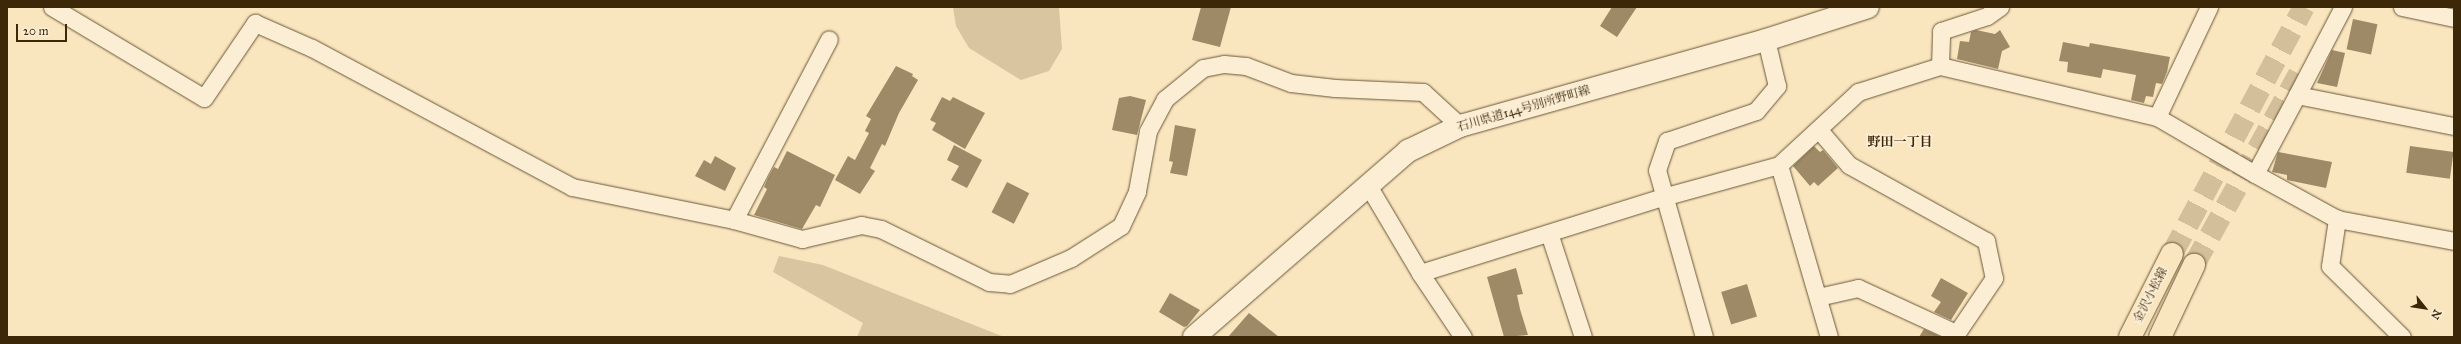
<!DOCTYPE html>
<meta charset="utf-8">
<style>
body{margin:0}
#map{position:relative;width:2461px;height:344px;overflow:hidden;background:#f9e5be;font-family:"IM FELL Great Primer","Noto Serif JP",serif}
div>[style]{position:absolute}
.green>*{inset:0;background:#d9c59f}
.building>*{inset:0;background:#9e8a67;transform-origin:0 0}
.primary-tunnel>*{height:22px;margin-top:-11px;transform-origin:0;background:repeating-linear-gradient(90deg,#d3bf9a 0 22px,transparent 0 33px)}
.roads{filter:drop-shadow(0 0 1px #6b5636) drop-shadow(0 0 1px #6b5636)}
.minor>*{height:17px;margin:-8.5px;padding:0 8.5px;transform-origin:8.5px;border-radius:8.5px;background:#fbeed5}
.secondary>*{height:22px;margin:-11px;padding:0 11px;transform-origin:11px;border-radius:11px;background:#fbeed5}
.primary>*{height:22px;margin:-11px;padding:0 11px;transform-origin:11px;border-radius:11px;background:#f9e5be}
span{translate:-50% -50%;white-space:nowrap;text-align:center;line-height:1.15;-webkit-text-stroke:3.5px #fbeed5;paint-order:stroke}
.street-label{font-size:12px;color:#3c2708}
.neighbourhood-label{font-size:13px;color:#3c2708;font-weight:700}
.frame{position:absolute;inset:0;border:8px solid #3c2708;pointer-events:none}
.north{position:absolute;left:2405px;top:288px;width:40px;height:40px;-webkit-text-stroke:3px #fbeed5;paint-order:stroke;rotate:120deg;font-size:11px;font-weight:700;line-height:16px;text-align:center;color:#3c2708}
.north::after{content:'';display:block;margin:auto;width:14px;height:18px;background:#3c2708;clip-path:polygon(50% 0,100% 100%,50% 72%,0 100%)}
.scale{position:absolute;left:16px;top:24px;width:51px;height:18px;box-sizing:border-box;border:2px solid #3c2708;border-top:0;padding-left:5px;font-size:12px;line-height:14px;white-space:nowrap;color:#3c2708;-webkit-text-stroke:3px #fbeed5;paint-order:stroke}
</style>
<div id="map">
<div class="green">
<i style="clip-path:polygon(953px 7px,1059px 7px,1062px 49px,1049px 71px,1021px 80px,969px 48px,956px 26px)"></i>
<i style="clip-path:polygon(779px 256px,823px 265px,1004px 337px,857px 337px,863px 323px,773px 272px)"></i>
</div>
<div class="building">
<i style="clip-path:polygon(1201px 7px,1231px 7px,1220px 47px,1192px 40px)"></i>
<i style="clip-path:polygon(1612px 7px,1637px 7px,1617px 37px,1600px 26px)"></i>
<i style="left:2353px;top:19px;width:25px;height:31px;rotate:12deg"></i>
<i style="clip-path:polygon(1976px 30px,1995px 34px,2000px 30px,2010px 47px,2002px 51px,1998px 69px,1957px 59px,1960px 41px,1969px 42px,1971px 32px)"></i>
<i style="clip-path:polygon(2063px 42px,2089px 47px,2090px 43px,2170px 57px,2167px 72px,2162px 84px,2156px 83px,2153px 97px,2146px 96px,2144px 103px,2131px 100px,2136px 75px,2103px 69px,2101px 78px,2067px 72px,2068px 62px,2059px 61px)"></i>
<i style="clip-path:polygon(2332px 50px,2345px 53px,2337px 87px,2317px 83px)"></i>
<i style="clip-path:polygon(896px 66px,913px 74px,912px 76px,918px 80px,899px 113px,885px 146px,882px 144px,870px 168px,875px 171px,860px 194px,835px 180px,848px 156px,855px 160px,869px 133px,865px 131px,871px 119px,866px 116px)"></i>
<i style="clip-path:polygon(1130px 96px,1146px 100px,1137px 135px,1112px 130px,1119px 98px)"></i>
<i style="clip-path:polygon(942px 97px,950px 101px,953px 97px,985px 113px,965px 149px,932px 130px,936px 123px,930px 120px)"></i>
<i style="clip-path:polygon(1175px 125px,1196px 129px,1187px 176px,1170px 173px,1173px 162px,1169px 161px)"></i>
<i style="clip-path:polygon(954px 145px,982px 160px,967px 188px,951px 180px,959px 166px,947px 160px)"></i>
<i style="clip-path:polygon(1814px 146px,1820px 152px,1823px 150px,1838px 168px,1818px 186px,1814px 182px,1810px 186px,1793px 166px)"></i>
<i style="left:2410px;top:146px;width:44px;height:27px;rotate:8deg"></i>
<i style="clip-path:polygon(787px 151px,835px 175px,820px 207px,816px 205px,802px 229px,754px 215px,767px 189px,764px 187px,768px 178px,774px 167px,778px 169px)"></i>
<i style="clip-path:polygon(2278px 152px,2332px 162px,2326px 188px,2287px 180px,2287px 175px,2272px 172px)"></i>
<i style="clip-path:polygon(715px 156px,736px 168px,725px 191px,695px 176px,704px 160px,711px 164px)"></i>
<i style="left:1007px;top:182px;width:25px;height:34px;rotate:27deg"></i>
<i style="clip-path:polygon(1516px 268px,1523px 294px,1517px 295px,1520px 309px,1528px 335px,1504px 337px,1487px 277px)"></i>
<i style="clip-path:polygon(1941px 278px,1968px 293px,1951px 320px,1934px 312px,1941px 302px,1931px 296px)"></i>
<i style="left:1747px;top:284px;width:34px;height:27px;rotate:73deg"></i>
<i style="clip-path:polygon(1170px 293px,1200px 310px,1187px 326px,1184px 327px,1159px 312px)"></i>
<i style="clip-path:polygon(1249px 313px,1279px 337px,1228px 337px)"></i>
<i style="clip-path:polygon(1924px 329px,1941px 337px,1919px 337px)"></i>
</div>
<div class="primary-tunnel">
<i style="left:2172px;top:254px;width:280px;rotate:-61.9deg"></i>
<i style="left:2194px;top:265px;width:218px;rotate:-61.2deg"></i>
</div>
<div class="roads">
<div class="minor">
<i style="left:52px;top:7px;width:177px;rotate:30.9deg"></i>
<i style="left:204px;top:98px;width:91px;rotate:-55.8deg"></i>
<i style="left:255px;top:23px;width:62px;rotate:23.7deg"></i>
<i style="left:312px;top:48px;width:295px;rotate:28.1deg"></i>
<i style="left:572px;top:187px;width:165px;rotate:11.5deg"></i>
<i style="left:734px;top:220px;width:71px;rotate:15.6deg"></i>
<i style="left:802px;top:239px;width:61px;rotate:-13.3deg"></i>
<i style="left:861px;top:225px;width:20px;rotate:11deg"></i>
<i style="left:881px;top:229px;width:120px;rotate:26.1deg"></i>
<i style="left:989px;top:282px;width:21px;rotate:5deg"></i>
<i style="left:1010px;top:284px;width:66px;rotate:-23.1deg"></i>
<i style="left:1071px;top:258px;width:59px;rotate:-32.6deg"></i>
<i style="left:1121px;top:226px;width:38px;rotate:-65deg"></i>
<i style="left:1137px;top:191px;width:61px;rotate:-79.6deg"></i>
<i style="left:1148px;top:131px;width:36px;rotate:-62deg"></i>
<i style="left:1165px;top:99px;width:49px;rotate:-39.2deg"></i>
<i style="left:1203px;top:68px;width:21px;rotate:-11deg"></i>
<i style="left:1224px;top:64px;width:22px;rotate:5deg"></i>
<i style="left:1246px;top:66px;width:48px;rotate:20.7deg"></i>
<i style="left:1291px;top:83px;width:44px;rotate:6.5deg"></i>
<i style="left:1335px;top:88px;width:88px;rotate:2.6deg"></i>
<i style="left:1423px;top:92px;width:50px;rotate:42.6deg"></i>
<i style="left:2402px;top:7px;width:53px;rotate:11.9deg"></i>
<i style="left:1940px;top:66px;width:223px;rotate:13.2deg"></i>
<i style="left:2157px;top:117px;width:122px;rotate:-64.7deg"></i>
<i style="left:2297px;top:95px;width:99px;rotate:-62.4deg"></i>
<i style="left:2157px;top:117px;width:113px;rotate:30.2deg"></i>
<i style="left:2255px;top:174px;width:89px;rotate:-62deg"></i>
<i style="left:2297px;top:95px;width:160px;rotate:11.2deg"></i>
<i style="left:1819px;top:130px;width:46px;rotate:49.4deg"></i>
<i style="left:1849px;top:165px;width:157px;rotate:29deg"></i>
<i style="left:1986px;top:241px;width:38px;rotate:78deg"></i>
<i style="left:1994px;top:278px;width:71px;rotate:124.1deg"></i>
<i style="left:1779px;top:165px;width:179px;rotate:73.8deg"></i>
<i style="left:2255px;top:174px;width:94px;rotate:28.8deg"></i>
<i style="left:1369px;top:187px;width:100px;rotate:59.3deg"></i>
<i style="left:1420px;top:273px;width:77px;rotate:56.1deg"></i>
<i style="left:734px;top:220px;width:204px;rotate:-62.3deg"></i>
<i style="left:1549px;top:233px;width:109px;rotate:71.9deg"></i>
<i style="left:1420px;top:273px;width:255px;rotate:-17.4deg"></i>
<i style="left:1663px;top:197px;width:120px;rotate:-15.4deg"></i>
<i style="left:1779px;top:165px;width:108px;rotate:-42.7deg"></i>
<i style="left:1858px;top:92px;width:86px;rotate:-17.6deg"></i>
<i style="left:1940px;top:66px;width:35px;rotate:-88deg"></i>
<i style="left:1941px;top:31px;width:48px;rotate:-18.1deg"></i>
<i style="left:1987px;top:16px;width:16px;rotate:-35deg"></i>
<i style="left:1818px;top:297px;width:41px;rotate:-12.7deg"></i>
<i style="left:1858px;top:288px;width:108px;rotate:24.7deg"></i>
<i style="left:1704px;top:337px;width:173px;rotate:-105.7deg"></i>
<i style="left:1657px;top:170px;width:31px;rotate:-71deg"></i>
<i style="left:1667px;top:141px;width:94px;rotate:-18.6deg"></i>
<i style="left:1756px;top:111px;width:33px;rotate:-50deg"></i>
<i style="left:1777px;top:86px;width:47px;rotate:-103.4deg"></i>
<i style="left:2402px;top:337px;width:101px;rotate:-135.4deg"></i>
<i style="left:2330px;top:266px;width:48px;rotate:-81.5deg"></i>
<i style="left:2337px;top:219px;width:119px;rotate:10.6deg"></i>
</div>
<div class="secondary">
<i style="left:1194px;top:337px;width:284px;rotate:-41deg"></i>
<i style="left:1408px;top:151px;width:58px;rotate:-25.7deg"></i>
<i style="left:1460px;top:126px;width:318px;rotate:-15.7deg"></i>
<i style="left:1766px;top:40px;width:107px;rotate:-17.9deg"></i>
</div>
<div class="primary">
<i style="left:2130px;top:337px;width:93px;rotate:-63.2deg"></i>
<i style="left:2160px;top:337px;width:80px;rotate:-64.7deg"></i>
</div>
</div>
<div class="street-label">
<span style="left:1524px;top:109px;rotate:-16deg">石川県道144号別所野町線</span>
<span style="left:2151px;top:295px;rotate:-63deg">金沢小松線</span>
</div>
<div class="neighbourhood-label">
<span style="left:1900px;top:142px">野田一丁目</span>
</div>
<div class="frame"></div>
<div class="north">N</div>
<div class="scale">20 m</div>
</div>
